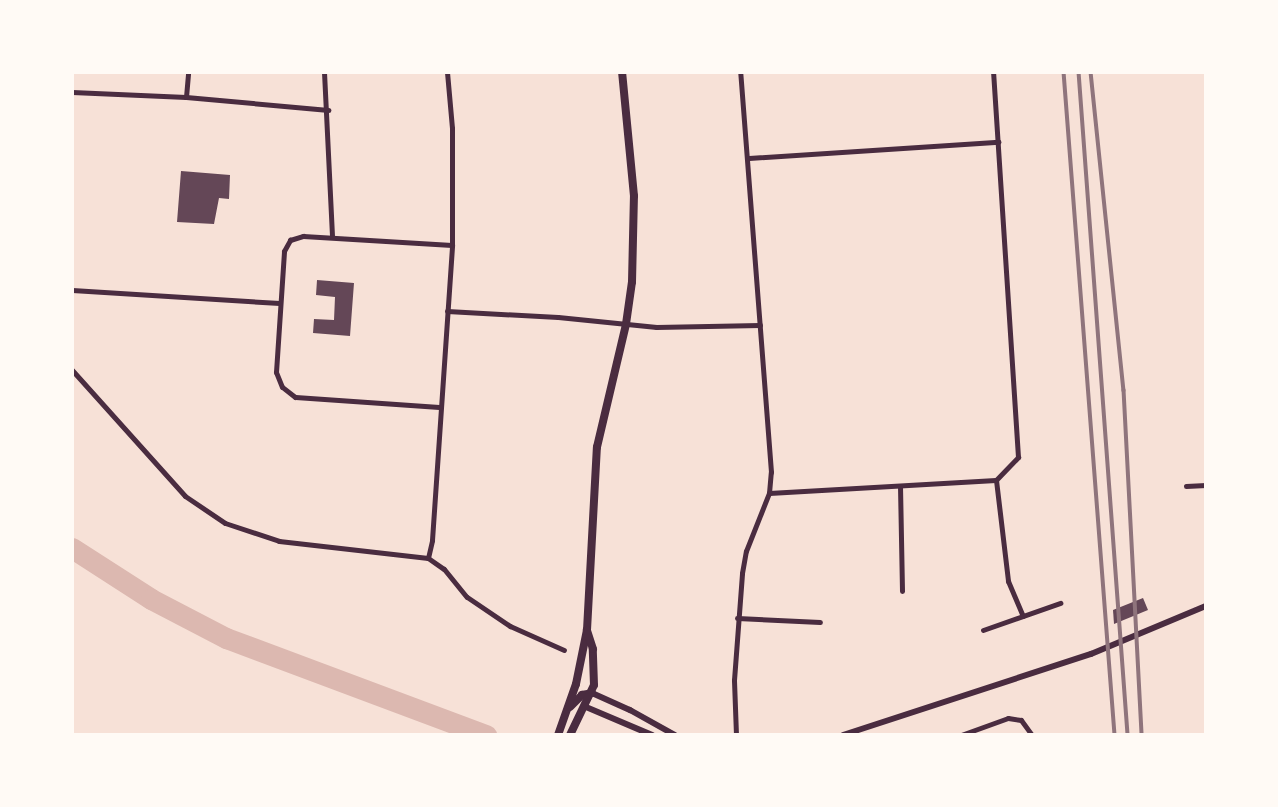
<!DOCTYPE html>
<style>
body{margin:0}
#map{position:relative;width:1278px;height:807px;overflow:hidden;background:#f7e1d7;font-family:Figtree,sans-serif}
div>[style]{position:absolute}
.river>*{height:21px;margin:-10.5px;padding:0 10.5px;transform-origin:10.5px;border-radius:10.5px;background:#dcb8b0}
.building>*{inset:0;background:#644757}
.minor>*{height:5px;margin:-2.5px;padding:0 2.5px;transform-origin:2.5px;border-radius:2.5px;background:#4a2c40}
.tertiary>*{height:6px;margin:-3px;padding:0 3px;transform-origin:3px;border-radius:3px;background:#4a2c40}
.primary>*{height:8px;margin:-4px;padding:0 4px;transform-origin:4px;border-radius:4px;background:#4a2c40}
.rail>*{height:3.5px;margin:-1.75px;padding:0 1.75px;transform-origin:1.75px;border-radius:1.75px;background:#8f747c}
span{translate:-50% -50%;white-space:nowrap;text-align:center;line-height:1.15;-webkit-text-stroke:5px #fffaf5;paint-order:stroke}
.frame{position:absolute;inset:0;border:74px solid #fffaf5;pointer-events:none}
</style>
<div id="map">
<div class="river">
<i style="left:72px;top:548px;width:94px;rotate:32.8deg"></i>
<i style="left:151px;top:599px;width:85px;rotate:27.5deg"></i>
<i style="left:226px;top:638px;width:278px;rotate:20.5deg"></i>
</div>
<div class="building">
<i style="clip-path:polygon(181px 171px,230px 175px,229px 199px,219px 198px,214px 224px,177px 222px)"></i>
<i style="clip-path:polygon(317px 280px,354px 283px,350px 336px,313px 333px,314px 319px,334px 320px,335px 297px,316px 295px)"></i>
<i style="clip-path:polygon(1143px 598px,1148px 610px,1114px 624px,1113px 610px)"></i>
</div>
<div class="minor">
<i style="left:324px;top:72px;width:165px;rotate:87.2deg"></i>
<i style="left:72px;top:92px;width:114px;rotate:2.5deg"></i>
<i style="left:186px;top:97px;width:143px;rotate:5.2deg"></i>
<i style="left:186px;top:97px;width:25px;rotate:-85deg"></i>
<i style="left:749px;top:158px;width:250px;rotate:-3.7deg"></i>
<i style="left:72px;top:290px;width:208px;rotate:3.6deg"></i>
<i style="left:447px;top:311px;width:111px;rotate:3.1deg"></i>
<i style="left:558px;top:317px;width:99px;rotate:5.8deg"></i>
<i style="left:656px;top:327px;width:104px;rotate:-1.1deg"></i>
<i style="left:72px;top:370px;width:169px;rotate:48.1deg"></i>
<i style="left:185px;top:496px;width:48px;rotate:34deg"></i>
<i style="left:225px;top:523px;width:57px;rotate:18.4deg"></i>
<i style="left:279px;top:541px;width:150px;rotate:6.5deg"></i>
<i style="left:428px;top:558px;width:19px;rotate:35deg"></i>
<i style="left:444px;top:569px;width:36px;rotate:51deg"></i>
<i style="left:467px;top:597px;width:52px;rotate:34deg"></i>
<i style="left:510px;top:626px;width:59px;rotate:24deg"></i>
<i style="left:439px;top:407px;width:144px;rotate:-176deg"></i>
<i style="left:295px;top:397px;width:16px;rotate:-142deg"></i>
<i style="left:282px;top:387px;width:16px;rotate:-112deg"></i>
<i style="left:276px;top:372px;width:121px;rotate:-86.2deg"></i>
<i style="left:284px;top:251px;width:13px;rotate:-61deg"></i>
<i style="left:290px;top:240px;width:14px;rotate:-17deg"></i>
<i style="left:303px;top:236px;width:149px;rotate:3.5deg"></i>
<i style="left:996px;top:480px;width:102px;rotate:83.2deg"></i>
<i style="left:1008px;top:581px;width:38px;rotate:67deg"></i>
<i style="left:900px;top:486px;width:105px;rotate:88.9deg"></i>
<i style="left:1186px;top:486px;width:20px;rotate:-3deg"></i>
<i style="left:769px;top:493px;width:227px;rotate:-3.3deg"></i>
<i style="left:996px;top:480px;width:32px;rotate:-46deg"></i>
<i style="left:1018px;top:457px;width:386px;rotate:-93.7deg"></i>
<i style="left:428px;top:558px;width:18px;rotate:-77deg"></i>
<i style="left:432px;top:540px;width:296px;rotate:-86.1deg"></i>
<i style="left:452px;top:245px;width:117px;rotate:-90deg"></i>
<i style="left:452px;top:128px;width:56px;rotate:-95.1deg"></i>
<i style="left:737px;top:618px;width:83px;rotate:2.8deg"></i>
<i style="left:983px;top:630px;width:82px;rotate:-19.3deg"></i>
<i style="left:736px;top:735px;width:55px;rotate:-92.1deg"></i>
<i style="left:734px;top:680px;width:107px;rotate:-85.7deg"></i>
<i style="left:742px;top:573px;width:22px;rotate:-80deg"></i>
<i style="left:746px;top:551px;width:62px;rotate:-68.4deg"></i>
<i style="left:769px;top:493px;width:21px;rotate:-85deg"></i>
<i style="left:771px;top:472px;width:401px;rotate:-94.4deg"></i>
<i style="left:961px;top:735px;width:50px;rotate:-19.9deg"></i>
<i style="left:1008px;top:718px;width:13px;rotate:9deg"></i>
<i style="left:1021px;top:720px;width:19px;rotate:54deg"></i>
</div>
<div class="tertiary">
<i style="left:592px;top:693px;width:42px;rotate:24.1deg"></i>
<i style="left:630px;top:710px;width:51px;rotate:29.1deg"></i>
<i style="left:586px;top:707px;width:72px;rotate:23deg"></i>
<i style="left:843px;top:735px;width:261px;rotate:-18.1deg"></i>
<i style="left:1091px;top:654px;width:125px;rotate:-22.7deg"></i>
</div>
<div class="primary">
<i style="left:570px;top:707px;width:17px;rotate:-45deg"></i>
<i style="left:582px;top:695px;width:10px;rotate:-11deg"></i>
<i style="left:558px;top:735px;width:54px;rotate:-70.6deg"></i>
<i style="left:576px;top:684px;width:55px;rotate:-78.5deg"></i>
<i style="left:587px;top:630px;width:183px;rotate:-86.9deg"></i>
<i style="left:597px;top:447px;width:126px;rotate:-76.7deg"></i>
<i style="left:626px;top:324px;width:42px;rotate:-81.9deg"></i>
<i style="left:632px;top:282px;width:86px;rotate:-88.7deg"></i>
<i style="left:634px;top:196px;width:125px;rotate:-95.5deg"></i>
<i style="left:570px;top:735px;width:55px;rotate:-64.4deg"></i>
<i style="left:594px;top:685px;width:36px;rotate:-92deg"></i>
<i style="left:593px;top:649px;width:20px;rotate:-108deg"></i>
</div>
<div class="rail">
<i style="left:1064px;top:72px;width:665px;rotate:85.6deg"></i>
<i style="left:1079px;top:72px;width:665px;rotate:85.77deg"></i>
<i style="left:1091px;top:72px;width:320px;rotate:84.1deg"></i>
<i style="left:1124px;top:390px;width:345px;rotate:87deg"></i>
</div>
<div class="frame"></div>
</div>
